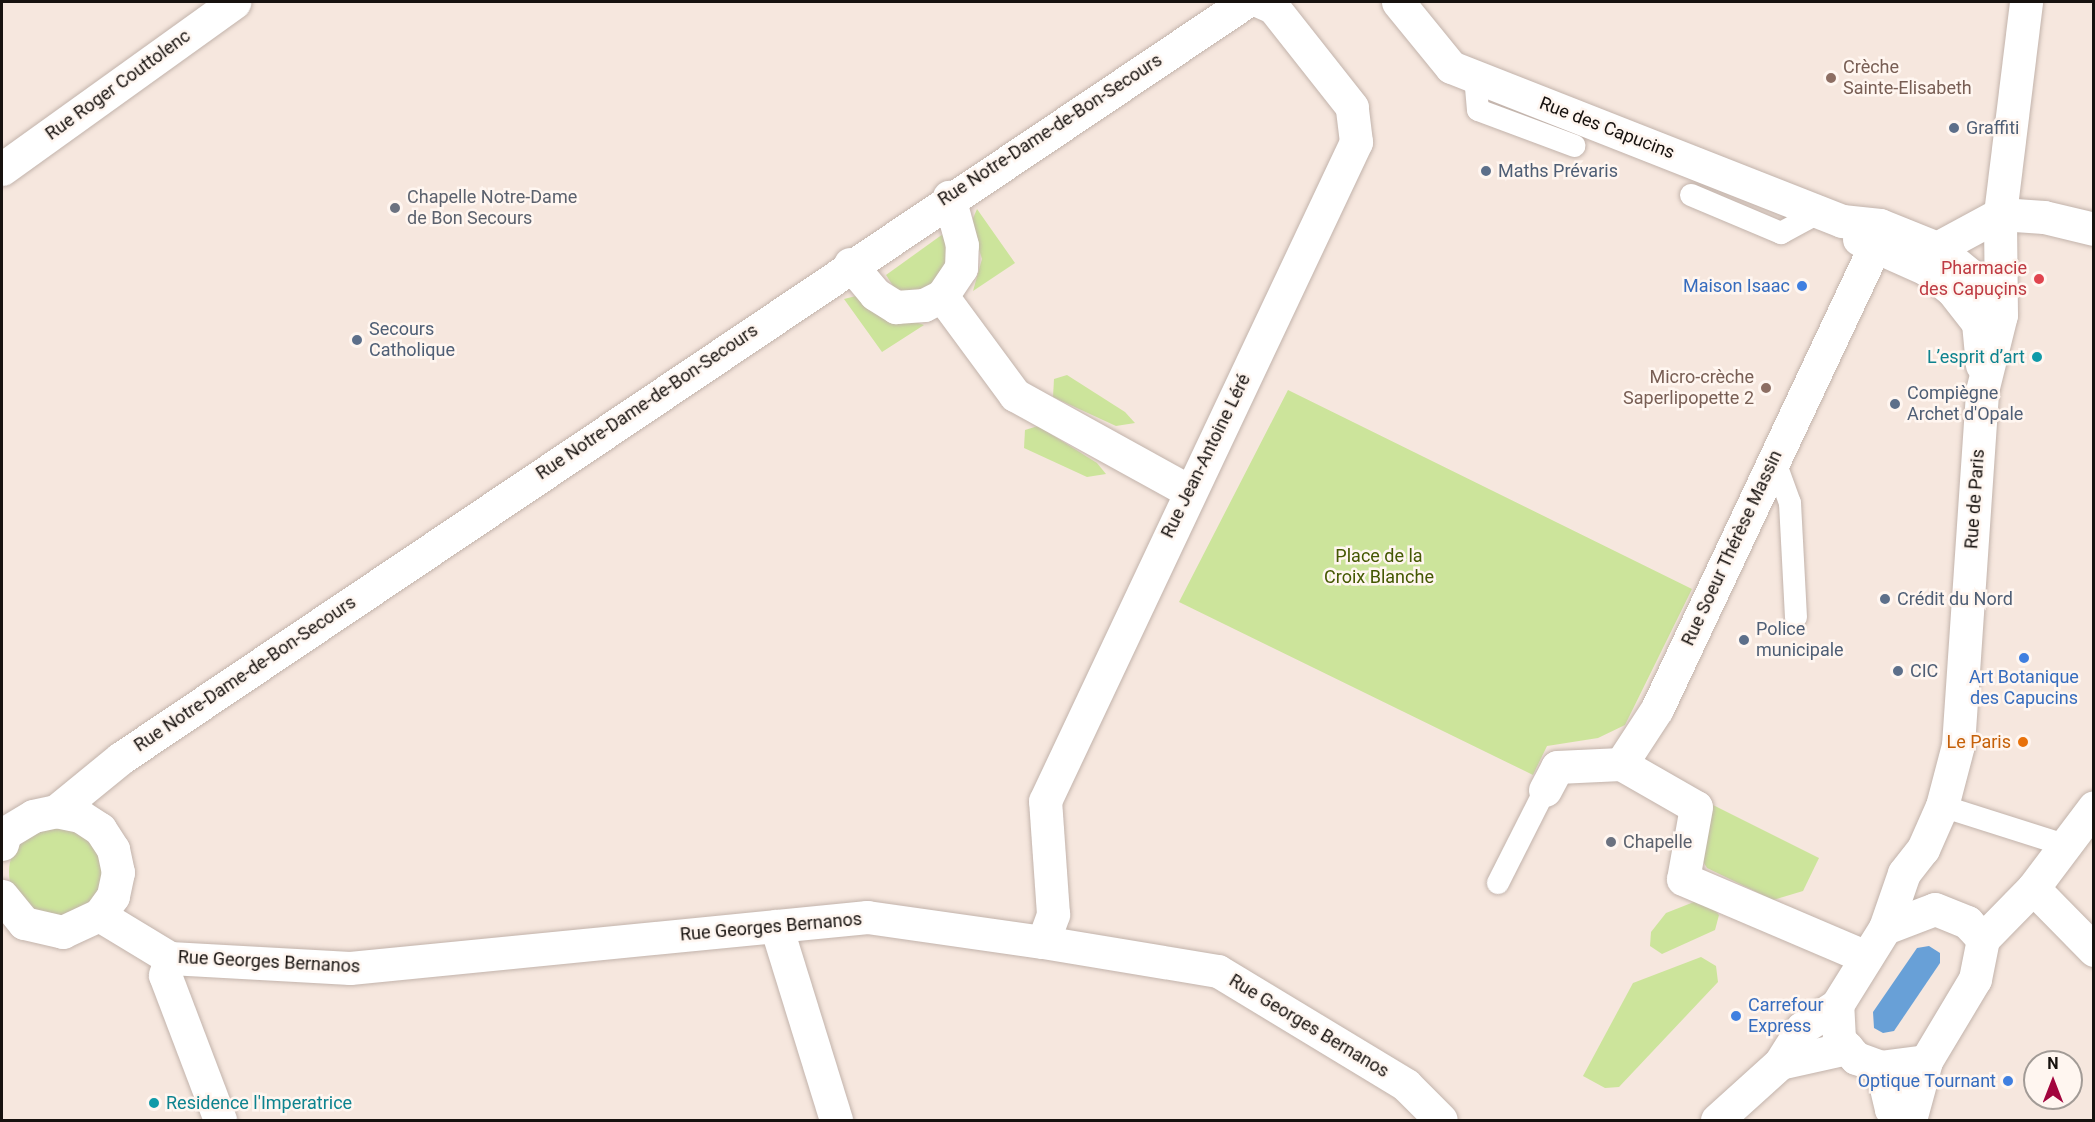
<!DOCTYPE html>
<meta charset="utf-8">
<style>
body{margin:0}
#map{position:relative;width:2095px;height:1122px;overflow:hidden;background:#f6e7de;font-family:Roboto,sans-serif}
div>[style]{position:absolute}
.green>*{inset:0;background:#cce49b}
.round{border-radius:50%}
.water>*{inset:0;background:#68a0d7}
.roads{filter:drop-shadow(0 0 2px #c2b3ab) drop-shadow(0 0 2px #c2b3ab)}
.service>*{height:22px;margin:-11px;padding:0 11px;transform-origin:11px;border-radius:11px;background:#fff}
.pedestrian>*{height:33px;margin:-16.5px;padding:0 16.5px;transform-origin:16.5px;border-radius:16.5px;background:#fff}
.minor>*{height:33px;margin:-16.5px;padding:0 16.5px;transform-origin:16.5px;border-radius:16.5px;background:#fff}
.tertiary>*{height:33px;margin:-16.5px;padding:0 16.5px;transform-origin:16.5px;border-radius:16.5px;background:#fff}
.secondary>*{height:33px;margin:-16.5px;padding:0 16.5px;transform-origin:16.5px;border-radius:16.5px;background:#fff}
.dots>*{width:16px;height:16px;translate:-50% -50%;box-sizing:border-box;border:3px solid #fff6f0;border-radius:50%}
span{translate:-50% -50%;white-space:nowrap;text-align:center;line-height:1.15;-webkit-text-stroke:5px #fff6f0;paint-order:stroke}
.education-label{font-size:18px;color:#785e54}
.left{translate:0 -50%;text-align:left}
.right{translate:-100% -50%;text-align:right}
.street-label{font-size:18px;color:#17120f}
.service-label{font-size:18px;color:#4e5e75}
.worship-label{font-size:18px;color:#5b616d}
.health-label{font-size:18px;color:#be3a42}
.shop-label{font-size:18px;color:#366cbe}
.culture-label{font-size:18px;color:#0d838f}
.park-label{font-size:18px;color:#445802}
.food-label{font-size:18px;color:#c56008}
.frame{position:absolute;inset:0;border:3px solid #17120f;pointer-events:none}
.north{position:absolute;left:2023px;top:1050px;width:60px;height:60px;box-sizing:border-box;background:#fff6f0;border:2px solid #a29b96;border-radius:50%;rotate:0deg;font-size:16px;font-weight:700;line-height:24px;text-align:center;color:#17120f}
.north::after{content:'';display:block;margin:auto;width:21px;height:27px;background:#a2053d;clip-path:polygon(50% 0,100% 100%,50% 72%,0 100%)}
</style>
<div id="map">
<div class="green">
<i style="clip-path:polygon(977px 209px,1015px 263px,973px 291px,982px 259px,971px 223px)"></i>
<i style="clip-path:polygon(943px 234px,956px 254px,947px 277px,920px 295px,895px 289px,886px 275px)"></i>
<i style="clip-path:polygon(864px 294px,890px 313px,924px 325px,882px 352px,844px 299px)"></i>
<i style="clip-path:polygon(1067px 375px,1125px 412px,1135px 423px,1116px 426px,1053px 397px,1054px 379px)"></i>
<i style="clip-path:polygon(1288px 390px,1692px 589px,1625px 725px,1598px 738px,1547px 746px,1533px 775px,1179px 602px)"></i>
<i style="clip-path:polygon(1038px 426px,1097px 463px,1106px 474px,1087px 477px,1024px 448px,1025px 430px)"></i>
<i style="clip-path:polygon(1711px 804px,1819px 858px,1803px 891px,1773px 900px,1707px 868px,1697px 852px)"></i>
<i class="round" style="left:9px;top:825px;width:94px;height:94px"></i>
<i style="clip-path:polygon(1704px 898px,1719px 915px,1715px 930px,1662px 954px,1650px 946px,1651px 932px,1666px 913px)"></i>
<i style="clip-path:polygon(1701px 957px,1716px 966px,1718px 982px,1619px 1087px,1605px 1088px,1583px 1076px,1633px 983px)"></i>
</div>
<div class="water">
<i style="clip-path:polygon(1929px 946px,1940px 953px,1940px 963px,1894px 1031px,1883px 1033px,1874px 1028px,1873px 1012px,1917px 948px)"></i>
</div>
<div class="roads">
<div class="service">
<i style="left:1475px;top:76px;width:34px;rotate:85deg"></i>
<i style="left:1478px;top:110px;width:103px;rotate:20.4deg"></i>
<i style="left:1691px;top:195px;width:98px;rotate:22.9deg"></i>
<i style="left:1781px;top:233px;width:44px;rotate:-28.3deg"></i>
<i style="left:1774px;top:459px;width:47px;rotate:70deg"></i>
<i style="left:1790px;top:503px;width:114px;rotate:87deg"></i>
<i style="left:1942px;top:806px;width:125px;rotate:17.7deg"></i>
<i style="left:1498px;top:883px;width:104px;rotate:-63.2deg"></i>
</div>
<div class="pedestrian">
<i style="left:850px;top:264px;width:39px;rotate:50deg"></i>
<i style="left:875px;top:294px;width:25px;rotate:32deg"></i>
<i style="left:896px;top:307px;width:28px;rotate:-4deg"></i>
<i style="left:924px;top:305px;width:20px;rotate:-27deg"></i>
<i style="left:942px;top:296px;width:34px;rotate:-56deg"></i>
<i style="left:961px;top:268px;width:23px;rotate:-88deg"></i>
<i style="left:962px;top:245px;width:50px;rotate:-105.2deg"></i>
<i style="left:942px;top:296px;width:123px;rotate:53.6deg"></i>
<i style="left:1015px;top:395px;width:199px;rotate:28.9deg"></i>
<i style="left:1621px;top:764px;width:86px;rotate:29.8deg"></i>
<i style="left:1696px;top:807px;width:73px;rotate:100.2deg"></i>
<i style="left:1683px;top:879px;width:199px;rotate:23.1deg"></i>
</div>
<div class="minor">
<i style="left:2000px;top:214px;width:44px;rotate:3.9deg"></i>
<i style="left:2044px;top:217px;width:51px;rotate:13.5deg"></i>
<i style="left:1545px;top:790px;width:26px;rotate:-62deg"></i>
<i style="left:1557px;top:767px;width:64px;rotate:-2.7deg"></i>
<i style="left:1621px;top:764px;width:66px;rotate:-56.8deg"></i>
<i style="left:1657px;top:709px;width:512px;rotate:-64.79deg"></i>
<i style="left:56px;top:811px;width:84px;rotate:-39.2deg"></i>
<i style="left:121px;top:758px;width:1355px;rotate:-33.92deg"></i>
<i style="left:2px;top:844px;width:11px;rotate:-75deg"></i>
<i style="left:5px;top:833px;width:33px;rotate:-31deg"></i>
<i style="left:33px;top:816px;width:24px;rotate:-12deg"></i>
<i style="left:56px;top:811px;width:25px;rotate:12deg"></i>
<i style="left:80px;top:816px;width:24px;rotate:33deg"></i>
<i style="left:100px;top:829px;width:24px;rotate:57deg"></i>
<i style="left:113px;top:849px;width:24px;rotate:78deg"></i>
<i style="left:118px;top:872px;width:25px;rotate:102deg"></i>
<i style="left:113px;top:896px;width:24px;rotate:126deg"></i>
<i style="left:99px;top:915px;width:40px;rotate:155deg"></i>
<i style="left:63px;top:932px;width:40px;rotate:-167deg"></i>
<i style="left:24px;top:923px;width:35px;rotate:-129deg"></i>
<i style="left:2033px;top:888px;width:87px;rotate:45.5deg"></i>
<i style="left:99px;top:915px;width:83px;rotate:31.2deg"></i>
<i style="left:170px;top:958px;width:180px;rotate:3.2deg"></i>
<i style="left:350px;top:968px;width:520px;rotate:-5.63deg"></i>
<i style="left:867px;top:917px;width:178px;rotate:8.1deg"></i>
<i style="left:1043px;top:942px;width:177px;rotate:9.4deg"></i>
<i style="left:1218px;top:971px;width:220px;rotate:31.2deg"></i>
<i style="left:1406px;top:1085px;width:49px;rotate:45deg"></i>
<i style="left:776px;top:926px;width:203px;rotate:72.8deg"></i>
<i style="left:1983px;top:939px;width:71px;rotate:-45.6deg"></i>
<i style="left:2033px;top:888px;width:101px;rotate:-53deg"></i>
<i style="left:1043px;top:942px;width:30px;rotate:-70deg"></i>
<i style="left:1053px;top:914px;width:113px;rotate:-94deg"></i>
<i style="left:1045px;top:801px;width:729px;rotate:-64.74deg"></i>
<i style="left:1356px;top:142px;width:35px;rotate:-97deg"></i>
<i style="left:1352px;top:107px;width:127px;rotate:-128.3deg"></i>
<i style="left:1273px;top:7px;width:13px;rotate:-157deg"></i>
<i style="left:170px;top:958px;width:18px;rotate:106deg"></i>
<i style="left:165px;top:975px;width:155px;rotate:69.2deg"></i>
<i style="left:1881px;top:1067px;width:43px;rotate:76.6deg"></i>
<i style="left:1891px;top:1109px;width:14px;rotate:51deg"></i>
<i style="left:1910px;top:1120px;width:61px;rotate:-74.8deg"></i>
</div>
<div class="tertiary">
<i style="left:1398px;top:2px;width:84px;rotate:50.8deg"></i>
<i style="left:1451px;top:67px;width:420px;rotate:21.5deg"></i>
<i style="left:1842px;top:221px;width:38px;rotate:6deg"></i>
<i style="left:1880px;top:225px;width:61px;rotate:22deg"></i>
<i style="left:1937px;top:248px;width:55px;rotate:39.1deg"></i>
<i style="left:1980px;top:283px;width:38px;rotate:57deg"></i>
<i style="left:1859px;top:239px;width:73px;rotate:24.1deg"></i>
<i style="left:1926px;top:269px;width:35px;rotate:39deg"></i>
<i style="left:1953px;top:291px;width:41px;rotate:52deg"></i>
<i style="left:1978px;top:323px;width:42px;rotate:84.6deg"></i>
<i style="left:1928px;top:265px;width:19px;rotate:-62deg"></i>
<i style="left:1937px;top:248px;width:72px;rotate:-28.4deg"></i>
<i style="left:1935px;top:909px;width:35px;rotate:22deg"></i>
<i style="left:1967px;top:922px;width:23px;rotate:47deg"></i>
<i style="left:1983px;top:939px;width:41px;rotate:101.3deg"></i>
<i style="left:1975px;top:979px;width:96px;rotate:120.9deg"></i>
<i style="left:1926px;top:1061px;width:45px;rotate:172.4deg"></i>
<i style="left:1881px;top:1067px;width:27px;rotate:-160deg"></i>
<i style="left:1856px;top:1058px;width:25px;rotate:-132deg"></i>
<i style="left:1839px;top:1039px;width:34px;rotate:-93deg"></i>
<i style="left:1837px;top:1005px;width:91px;rotate:-58.1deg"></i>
<i style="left:1885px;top:928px;width:53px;rotate:-20.8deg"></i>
<i style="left:1885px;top:928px;width:58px;rotate:-70.9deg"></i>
<i style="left:1904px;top:873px;width:31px;rotate:-52deg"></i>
<i style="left:1923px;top:849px;width:47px;rotate:-66.2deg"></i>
<i style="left:1942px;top:806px;width:63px;rotate:-75.3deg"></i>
<i style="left:1958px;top:745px;width:355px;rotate:-86.1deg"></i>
<i style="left:1982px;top:391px;width:78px;rotate:-76deg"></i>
<i style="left:2001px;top:315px;width:101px;rotate:-90.6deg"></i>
<i style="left:2000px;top:214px;width:214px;rotate:-83deg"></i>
<i style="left:1780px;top:1063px;width:69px;rotate:-12.6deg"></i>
<i style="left:1717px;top:1120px;width:85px;rotate:-42.1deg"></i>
<i style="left:1780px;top:1063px;width:41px;rotate:-57.8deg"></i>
<i style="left:1802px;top:1028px;width:42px;rotate:-33.3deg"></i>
</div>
<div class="secondary">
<i style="left:2px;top:169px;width:286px;rotate:-35.7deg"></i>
</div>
</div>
<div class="dots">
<i style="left:1831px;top:78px;background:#8d6e63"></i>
<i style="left:1954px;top:128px;background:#5c6f8a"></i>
<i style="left:1486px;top:171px;background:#5c6f8a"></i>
<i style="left:395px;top:208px;background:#6b7280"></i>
<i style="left:2039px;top:279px;background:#e0444e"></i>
<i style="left:1802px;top:286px;background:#3f7fe0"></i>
<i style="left:357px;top:340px;background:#5c6f8a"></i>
<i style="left:2037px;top:357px;background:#0f9aa8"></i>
<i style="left:1766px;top:388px;background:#8d6e63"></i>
<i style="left:1895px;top:404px;background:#5c6f8a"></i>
<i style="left:1885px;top:599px;background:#5c6f8a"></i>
<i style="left:1744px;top:640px;background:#5c6f8a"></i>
<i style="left:2024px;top:658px;background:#3f7fe0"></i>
<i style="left:1898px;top:671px;background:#5c6f8a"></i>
<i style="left:2023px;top:742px;background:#e8710a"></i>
<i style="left:1611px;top:842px;background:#6b7280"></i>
<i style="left:1736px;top:1016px;background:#3f7fe0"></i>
<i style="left:2008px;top:1081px;background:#3f7fe0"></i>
<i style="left:154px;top:1103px;background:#0f9aa8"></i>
</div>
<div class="education-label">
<span class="left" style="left:1843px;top:78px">Crèche<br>Sainte-Elisabeth</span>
<span class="right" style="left:1754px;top:388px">Micro-crèche<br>Saperlipopette 2</span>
</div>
<div class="street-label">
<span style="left:118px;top:85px;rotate:-36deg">Rue Roger Couttolenc</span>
<span style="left:1607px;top:128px;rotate:21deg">Rue des Capucins</span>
<span style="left:1050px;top:130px;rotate:-33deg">Rue Notre-Dame-de-Bon-Secours</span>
<span style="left:647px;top:402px;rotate:-34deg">Rue Notre-Dame-de-Bon-Secours</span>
<span style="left:1206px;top:456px;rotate:-64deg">Rue Jean-Antoine Léré</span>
<span style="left:1975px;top:499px;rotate:-86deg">Rue de Paris</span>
<span style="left:1732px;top:548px;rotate:-65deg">Rue Soeur Thérèse Massin</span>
<span style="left:245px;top:674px;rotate:-34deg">Rue Notre-Dame-de-Bon-Secours</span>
<span style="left:771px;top:927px;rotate:-5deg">Rue Georges Bernanos</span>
<span style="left:269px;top:962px;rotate:3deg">Rue Georges Bernanos</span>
<span style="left:1309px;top:1026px;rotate:31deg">Rue Georges Bernanos</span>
</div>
<div class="service-label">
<span class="left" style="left:1966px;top:128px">Graffiti</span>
<span class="left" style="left:1498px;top:171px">Maths Prévaris</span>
<span class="left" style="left:369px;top:340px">Secours<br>Catholique</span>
<span class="left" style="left:1907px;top:404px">Compiègne<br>Archet d'Opale</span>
<span class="left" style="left:1897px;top:599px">Crédit du Nord</span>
<span class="left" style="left:1756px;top:640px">Police<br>municipale</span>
<span class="left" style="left:1910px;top:671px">CIC</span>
</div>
<div class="worship-label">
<span class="left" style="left:407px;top:208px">Chapelle Notre-Dame<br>de Bon Secours</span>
<span class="left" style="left:1623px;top:842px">Chapelle</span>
</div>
<div class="health-label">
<span class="right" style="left:2027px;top:279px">Pharmacie<br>des Capuçins</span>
</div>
<div class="shop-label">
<span class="right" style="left:1790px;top:286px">Maison Isaac</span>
<span style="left:2024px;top:688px">Art Botanique<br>des Capucins</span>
<span class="left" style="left:1748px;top:1016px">Carrefour<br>Express</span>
<span class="right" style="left:1996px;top:1081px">Optique Tournant</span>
</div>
<div class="culture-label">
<span class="right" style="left:2025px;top:357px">L’esprit d’art</span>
<span class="left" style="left:166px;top:1103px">Residence l'Imperatrice</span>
</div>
<div class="park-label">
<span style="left:1379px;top:567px">Place de la<br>Croix Blanche</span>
</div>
<div class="food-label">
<span class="right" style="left:2011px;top:742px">Le Paris</span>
</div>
<div class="frame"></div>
<div class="north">N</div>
</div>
